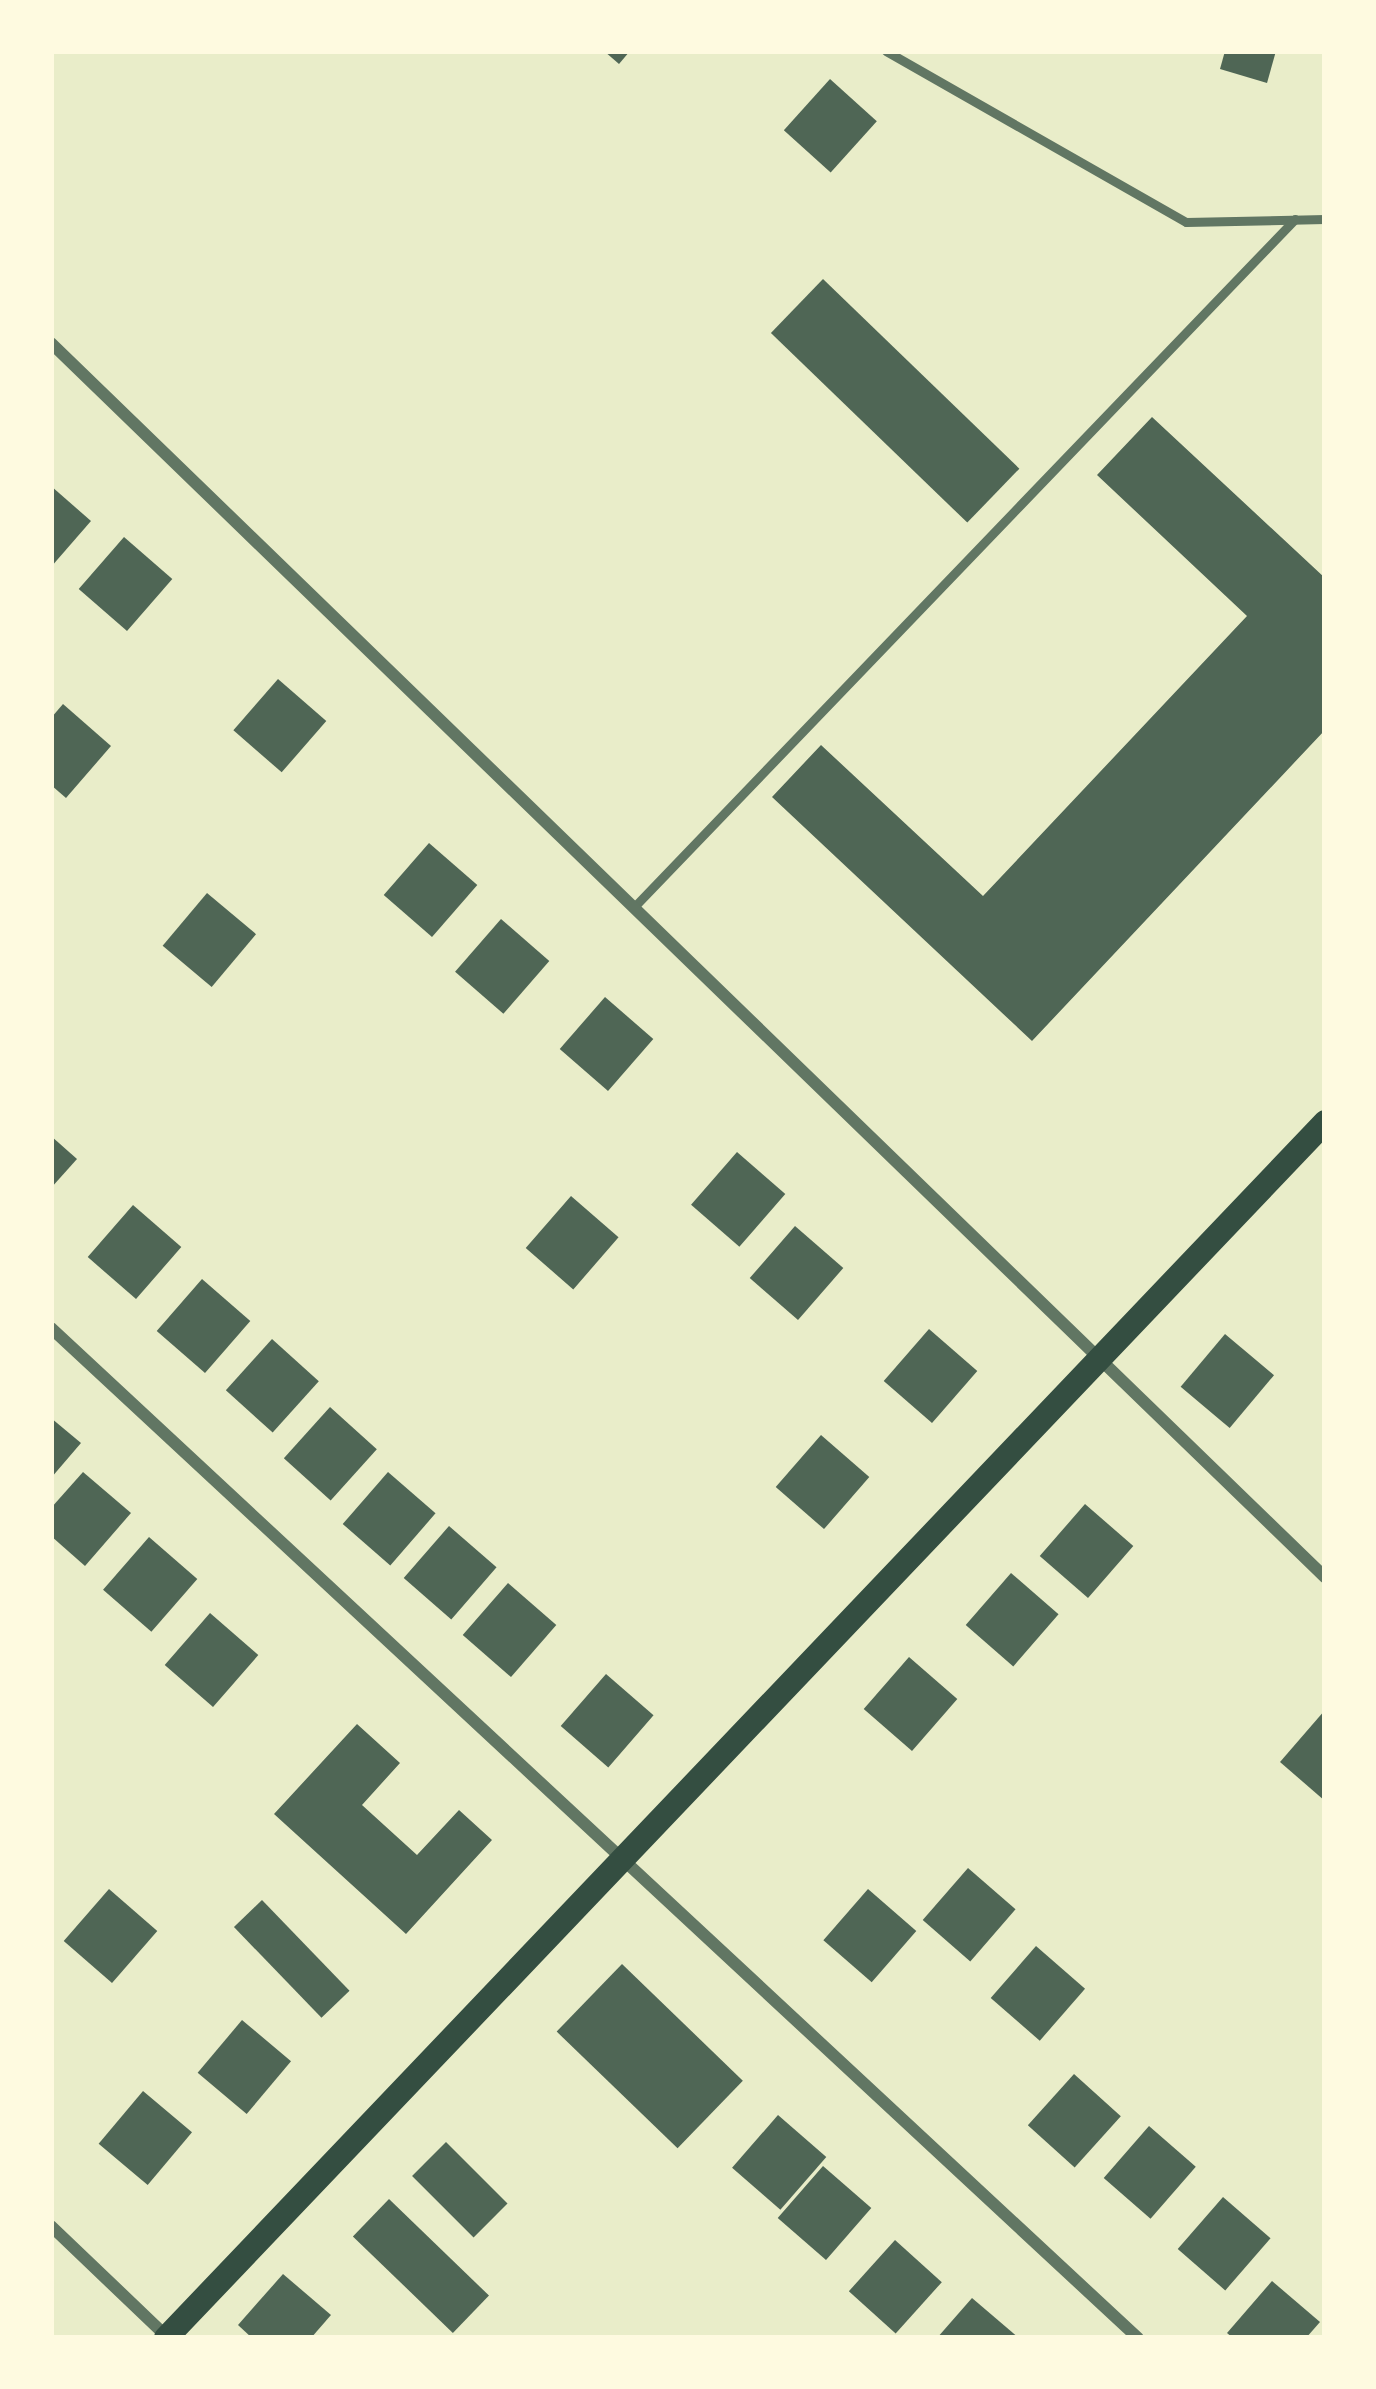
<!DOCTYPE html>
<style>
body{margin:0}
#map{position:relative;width:1376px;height:2389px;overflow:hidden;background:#e9edc9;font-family:Overpass,sans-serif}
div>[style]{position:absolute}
.building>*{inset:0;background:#4f6655;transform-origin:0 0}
.service>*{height:9px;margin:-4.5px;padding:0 4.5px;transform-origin:4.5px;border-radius:4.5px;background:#617663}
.minor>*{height:12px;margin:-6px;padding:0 6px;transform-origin:6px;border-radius:6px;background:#617663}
.secondary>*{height:24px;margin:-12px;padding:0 12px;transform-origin:12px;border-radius:12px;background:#344e41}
span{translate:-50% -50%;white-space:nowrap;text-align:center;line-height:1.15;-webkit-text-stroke:12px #fefae0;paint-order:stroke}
.frame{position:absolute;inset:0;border:54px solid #fefae0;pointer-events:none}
</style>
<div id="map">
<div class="building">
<i style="clip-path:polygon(604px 51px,630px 51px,619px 64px)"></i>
<i style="clip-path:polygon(1225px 51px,1276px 51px,1267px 83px,1220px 69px)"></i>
<i style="left:830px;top:79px;width:63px;height:69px;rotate:42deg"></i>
<i style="left:823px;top:279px;width:273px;height:75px;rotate:44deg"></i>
<i style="clip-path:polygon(1152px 417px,1325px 578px,1325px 730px,1032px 1041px,772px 797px,821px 745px,983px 896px,1247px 616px,1097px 475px)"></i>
<i style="clip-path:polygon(51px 486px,91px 521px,51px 567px)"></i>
<i style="left:124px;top:537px;width:64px;height:69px;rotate:41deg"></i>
<i style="left:278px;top:679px;width:64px;height:68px;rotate:41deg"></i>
<i style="clip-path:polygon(63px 704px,111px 746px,66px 798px,51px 785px,51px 718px)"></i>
<i style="left:429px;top:843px;width:64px;height:69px;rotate:41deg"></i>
<i style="left:207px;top:893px;width:64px;height:69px;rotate:40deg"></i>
<i style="left:501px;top:919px;width:64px;height:70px;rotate:41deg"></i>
<i style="left:605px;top:997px;width:64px;height:69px;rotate:41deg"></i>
<i style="clip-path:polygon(51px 1136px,77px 1159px,51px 1188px)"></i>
<i style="left:737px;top:1152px;width:64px;height:70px;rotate:41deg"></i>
<i style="left:571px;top:1196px;width:63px;height:69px;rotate:41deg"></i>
<i style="left:133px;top:1205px;width:64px;height:69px;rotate:41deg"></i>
<i style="left:795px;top:1226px;width:64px;height:69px;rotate:41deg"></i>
<i style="left:202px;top:1279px;width:64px;height:69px;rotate:41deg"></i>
<i style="left:929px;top:1329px;width:64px;height:69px;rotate:41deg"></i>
<i style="left:1225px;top:1334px;width:64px;height:69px;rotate:40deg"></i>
<i style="left:272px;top:1339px;width:63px;height:69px;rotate:42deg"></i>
<i style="left:330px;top:1407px;width:63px;height:69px;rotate:42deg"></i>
<i style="clip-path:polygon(51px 1418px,81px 1443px,51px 1478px)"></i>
<i style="left:821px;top:1435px;width:64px;height:69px;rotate:41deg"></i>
<i style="clip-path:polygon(83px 1472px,131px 1513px,85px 1566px,51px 1536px,51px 1508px)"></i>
<i style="left:388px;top:1472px;width:63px;height:69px;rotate:41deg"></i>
<i style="left:1085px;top:1504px;width:64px;height:69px;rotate:41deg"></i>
<i style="left:449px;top:1526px;width:63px;height:69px;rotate:41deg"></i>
<i style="left:149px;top:1537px;width:64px;height:70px;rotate:41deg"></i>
<i style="left:1011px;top:1573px;width:63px;height:69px;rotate:41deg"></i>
<i style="left:508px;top:1583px;width:64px;height:69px;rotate:41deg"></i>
<i style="left:210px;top:1613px;width:64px;height:69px;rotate:41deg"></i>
<i style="left:909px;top:1657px;width:64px;height:69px;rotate:41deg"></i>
<i style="left:606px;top:1674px;width:63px;height:69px;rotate:41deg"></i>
<i style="clip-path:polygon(1325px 1710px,1325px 1801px,1280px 1762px)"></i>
<i style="clip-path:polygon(357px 1724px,400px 1763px,362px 1805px,417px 1855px,459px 1810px,492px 1840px,406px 1934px,274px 1814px)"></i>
<i style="left:968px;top:1868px;width:63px;height:69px;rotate:41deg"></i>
<i style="left:109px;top:1889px;width:64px;height:69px;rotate:41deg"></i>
<i style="left:868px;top:1889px;width:64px;height:68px;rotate:41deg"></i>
<i style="left:262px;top:1900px;width:126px;height:39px;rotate:46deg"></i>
<i style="left:1036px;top:1946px;width:65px;height:69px;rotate:41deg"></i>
<i style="left:622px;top:1964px;width:168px;height:94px;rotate:44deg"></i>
<i style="left:242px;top:2020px;width:64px;height:69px;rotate:40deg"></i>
<i style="left:1074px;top:2074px;width:63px;height:69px;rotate:42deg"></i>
<i style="left:143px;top:2091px;width:64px;height:69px;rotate:40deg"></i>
<i style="left:778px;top:2115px;width:64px;height:70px;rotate:41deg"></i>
<i style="left:1149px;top:2126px;width:62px;height:69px;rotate:41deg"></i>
<i style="left:446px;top:2142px;width:87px;height:48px;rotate:45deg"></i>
<i style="left:823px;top:2166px;width:64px;height:69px;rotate:41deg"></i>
<i style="left:1223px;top:2197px;width:63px;height:69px;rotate:41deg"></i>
<i style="left:389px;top:2199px;width:139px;height:52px;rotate:44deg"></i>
<i style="left:895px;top:2240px;width:63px;height:69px;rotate:42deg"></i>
<i style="clip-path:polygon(283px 2274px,331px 2315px,311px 2338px,252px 2338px,238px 2325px)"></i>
<i style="clip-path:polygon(1272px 2281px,1320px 2322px,1306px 2338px,1233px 2338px,1227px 2333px)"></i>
<i style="clip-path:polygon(972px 2298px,1019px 2338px,937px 2338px)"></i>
</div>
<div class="service">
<i style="left:886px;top:51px;width:345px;rotate:29.7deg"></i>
<i style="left:1186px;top:222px;width:139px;rotate:-1.2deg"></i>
<i style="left:634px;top:907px;width:954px;rotate:-46.15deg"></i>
</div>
<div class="minor">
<i style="left:51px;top:343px;width:1774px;rotate:44.09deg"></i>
<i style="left:51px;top:1328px;width:1484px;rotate:42.9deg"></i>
<i style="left:51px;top:2226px;width:161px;rotate:43.7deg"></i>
</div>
<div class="secondary">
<i style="left:166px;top:2338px;width:1680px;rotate:-46.37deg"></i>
</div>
<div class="frame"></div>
</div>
